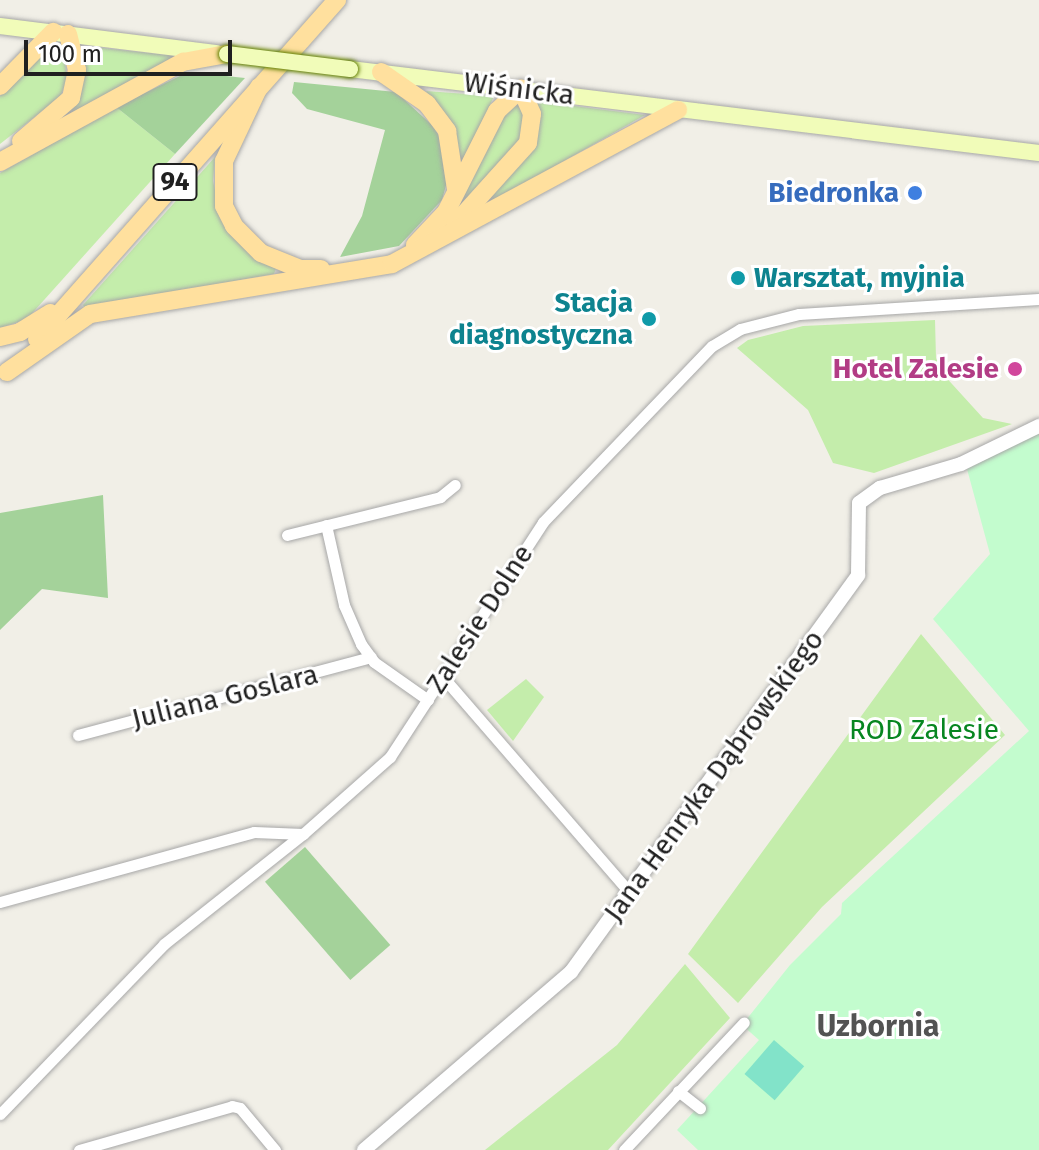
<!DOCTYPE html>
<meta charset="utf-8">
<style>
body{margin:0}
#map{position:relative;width:1039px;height:1150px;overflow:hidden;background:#f1efe7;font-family:"Fira Sans",sans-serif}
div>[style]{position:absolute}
.grass>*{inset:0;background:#c4edab}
.forest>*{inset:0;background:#a4d29a;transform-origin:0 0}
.park>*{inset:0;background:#c3fcce}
.pitch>*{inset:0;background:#82e3c9;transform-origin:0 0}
.roads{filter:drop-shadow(0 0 2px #a7a7a7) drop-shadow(0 0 2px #a7a7a7)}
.minor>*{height:11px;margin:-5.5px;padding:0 5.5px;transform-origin:5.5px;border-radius:5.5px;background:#fff}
.tertiary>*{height:14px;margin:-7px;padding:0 7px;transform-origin:7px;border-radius:7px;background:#fff}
.secondary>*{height:16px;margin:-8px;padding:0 8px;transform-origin:8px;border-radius:8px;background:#f1fcb9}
.primary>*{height:18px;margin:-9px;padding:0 9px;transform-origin:9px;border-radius:9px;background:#ffe09e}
.bridges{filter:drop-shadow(0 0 2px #627f00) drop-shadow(0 0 2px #627f00)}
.secondary-bridge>*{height:16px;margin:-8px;padding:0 8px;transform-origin:8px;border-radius:8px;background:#f1fcb9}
.dots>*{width:22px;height:22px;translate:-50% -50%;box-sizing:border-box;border:4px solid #fff;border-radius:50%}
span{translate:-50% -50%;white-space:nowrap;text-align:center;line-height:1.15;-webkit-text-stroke:6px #fff;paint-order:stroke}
.shield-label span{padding:2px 6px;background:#fff;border:2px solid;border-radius:6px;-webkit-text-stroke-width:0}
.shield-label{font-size:26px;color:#202020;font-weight:700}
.street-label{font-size:28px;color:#202020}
.shop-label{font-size:28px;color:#366cbe;font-weight:700}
.right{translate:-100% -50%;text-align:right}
.culture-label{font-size:28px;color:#0d838f;font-weight:700}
.left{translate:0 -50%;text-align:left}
.hotel-label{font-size:28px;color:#b23c85;font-weight:700}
.park-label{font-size:28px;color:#078620}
.neighbourhood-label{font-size:30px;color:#535353;font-weight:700}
.scale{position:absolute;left:24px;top:40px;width:208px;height:36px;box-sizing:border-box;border:4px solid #202020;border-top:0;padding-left:10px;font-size:24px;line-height:28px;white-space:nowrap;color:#202020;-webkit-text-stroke:6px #fff;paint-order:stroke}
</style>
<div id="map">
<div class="grass">
<i style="clip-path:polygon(54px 42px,65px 62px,67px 80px,60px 97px,0 144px,0 96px)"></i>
<i style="clip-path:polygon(84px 46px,176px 56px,21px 146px,83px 82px)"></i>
<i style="clip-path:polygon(426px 91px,494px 96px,461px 171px,457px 139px)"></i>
<i style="clip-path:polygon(516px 98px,526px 119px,523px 138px,454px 215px,496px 124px)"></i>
<i style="clip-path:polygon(535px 101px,645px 115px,478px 210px,533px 148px)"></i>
<i style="clip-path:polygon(116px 107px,175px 154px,27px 319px,0 328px,0 173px)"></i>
<i style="clip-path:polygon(215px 157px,213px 181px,221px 218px,276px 268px,274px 274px,85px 308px,83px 305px)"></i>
<i style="clip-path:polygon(935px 320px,936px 358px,942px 373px,983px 418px,1012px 424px,874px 473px,833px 463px,808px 410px,737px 348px,748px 340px,803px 326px)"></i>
<i style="clip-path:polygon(921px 634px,1005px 735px,822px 907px,738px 1003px,688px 954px)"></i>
<i style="clip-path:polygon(526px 679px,544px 697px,513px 741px,487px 710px)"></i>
<i style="clip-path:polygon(685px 964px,730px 1018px,608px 1150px,485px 1150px,617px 1045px)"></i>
</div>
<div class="forest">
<i style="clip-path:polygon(188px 72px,245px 78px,175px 154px,116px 107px)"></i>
<i style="clip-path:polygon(294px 82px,396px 92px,434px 127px,442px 142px,448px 178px,442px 200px,399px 246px,340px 257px,362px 216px,385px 130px,307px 109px,292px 93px)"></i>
<i style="clip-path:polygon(103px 495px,108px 598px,42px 589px,0 630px,0 513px)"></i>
<i style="left:305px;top:847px;width:130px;height:53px;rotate:49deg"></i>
</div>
<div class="park">
<i style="clip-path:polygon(1039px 432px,1039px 1150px,698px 1150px,677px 1130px,759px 1040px,742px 1025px,790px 965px,841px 914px,842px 903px,1029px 731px,933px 619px,990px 554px,967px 469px)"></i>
</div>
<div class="pitch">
<i style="left:774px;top:1040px;width:40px;height:45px;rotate:41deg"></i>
</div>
<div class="roads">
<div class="minor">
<i style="left:326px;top:525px;width:82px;rotate:77.3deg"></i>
<i style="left:344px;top:605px;width:43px;rotate:66.4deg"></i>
<i style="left:361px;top:644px;width:22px;rotate:54deg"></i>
<i style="left:374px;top:662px;width:66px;rotate:35.1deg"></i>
<i style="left:287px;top:535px;width:158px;rotate:-13.9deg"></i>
<i style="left:440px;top:497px;width:19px;rotate:-39deg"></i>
<i style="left:443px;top:677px;width:286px;rotate:49.1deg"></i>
<i style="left:78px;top:735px;width:303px;rotate:-14.9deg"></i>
<i style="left:0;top:902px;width:263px;rotate:-15.4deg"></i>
<i style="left:254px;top:832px;width:49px;rotate:2.3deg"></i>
<i style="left:678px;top:1091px;width:28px;rotate:38deg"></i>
<i style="left:0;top:1114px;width:236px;rotate:-46deg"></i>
<i style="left:164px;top:944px;width:177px;rotate:-38.4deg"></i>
<i style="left:303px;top:834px;width:116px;rotate:-41.5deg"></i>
<i style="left:390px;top:757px;width:280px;rotate:-56.9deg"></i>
<i style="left:543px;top:522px;width:244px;rotate:-46.2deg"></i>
<i style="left:712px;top:346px;width:33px;rotate:-31deg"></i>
<i style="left:740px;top:329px;width:61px;rotate:-14.3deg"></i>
<i style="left:799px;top:314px;width:240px;rotate:-3.6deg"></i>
<i style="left:79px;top:1150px;width:159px;rotate:-16deg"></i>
<i style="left:232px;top:1106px;width:8px;rotate:14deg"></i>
<i style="left:240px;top:1108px;width:55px;rotate:50.2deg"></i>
<i style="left:624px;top:1150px;width:175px;rotate:-46.8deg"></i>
</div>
<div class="tertiary">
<i style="left:364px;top:1150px;width:273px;rotate:-40.7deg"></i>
<i style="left:571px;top:972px;width:490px;rotate:-54.1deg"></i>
<i style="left:858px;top:575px;width:72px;rotate:-89.2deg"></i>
<i style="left:859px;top:503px;width:26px;rotate:-36deg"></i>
<i style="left:880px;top:488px;width:84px;rotate:-16.5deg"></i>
<i style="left:961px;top:464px;width:87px;rotate:-26deg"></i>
</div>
<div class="secondary">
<i style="left:0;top:26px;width:219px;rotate:7.1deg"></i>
<i style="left:350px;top:69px;width:694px;rotate:6.95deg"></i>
</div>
<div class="primary">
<i style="left:381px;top:72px;width:56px;rotate:34.8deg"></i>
<i style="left:427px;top:104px;width:34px;rotate:53deg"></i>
<i style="left:447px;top:131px;width:59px;rotate:81.2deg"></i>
<i style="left:0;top:86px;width:76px;rotate:-45.5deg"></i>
<i style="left:259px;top:87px;width:82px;rotate:115.3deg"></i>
<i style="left:224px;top:161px;width:45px;rotate:90deg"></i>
<i style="left:224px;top:206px;width:22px;rotate:63deg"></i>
<i style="left:234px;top:226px;width:38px;rotate:45deg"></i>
<i style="left:261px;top:253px;width:42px;rotate:22.3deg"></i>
<i style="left:300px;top:269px;width:21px"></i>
<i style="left:21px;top:141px;width:66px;rotate:-40.7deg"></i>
<i style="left:71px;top:98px;width:29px;rotate:-78deg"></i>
<i style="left:77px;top:70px;width:37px;rotate:-104deg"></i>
<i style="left:0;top:162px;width:209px;rotate:-28.7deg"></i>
<i style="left:183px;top:62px;width:45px;rotate:-10.3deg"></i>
<i style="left:415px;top:245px;width:45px;rotate:-46.8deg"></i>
<i style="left:446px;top:212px;width:113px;rotate:-63.2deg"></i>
<i style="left:497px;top:111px;width:33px;rotate:-43deg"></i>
<i style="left:521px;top:89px;width:27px;rotate:66deg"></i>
<i style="left:532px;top:114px;width:29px;rotate:98deg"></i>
<i style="left:528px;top:143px;width:109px;rotate:132deg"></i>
<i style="left:0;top:337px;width:21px;rotate:-14deg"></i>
<i style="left:20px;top:332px;width:36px;rotate:-32deg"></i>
<i style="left:37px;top:339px;width:453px;rotate:-48.5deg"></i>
<i style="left:7px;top:372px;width:101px;rotate:-34.9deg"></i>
<i style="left:90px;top:314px;width:306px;rotate:-9.4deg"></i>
<i style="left:392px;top:264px;width:325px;rotate:-28.3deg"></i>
</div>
</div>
<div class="bridges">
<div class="secondary-bridge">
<i style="left:227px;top:54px;width:124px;rotate:7deg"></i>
</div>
</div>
<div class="dots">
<i style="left:915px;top:193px;background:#3f7fe0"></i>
<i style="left:738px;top:278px;background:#0f9aa8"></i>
<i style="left:649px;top:319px;background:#0f9aa8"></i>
<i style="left:1015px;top:369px;background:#d1479c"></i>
</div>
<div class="shield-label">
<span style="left:175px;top:182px">94</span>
</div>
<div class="street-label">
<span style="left:519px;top:89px;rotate:7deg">Wiśnicka</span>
<span style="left:480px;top:619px;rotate:-57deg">Zalesie Dolne</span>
<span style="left:225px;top:697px;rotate:-14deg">Juliana Goslara</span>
<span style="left:714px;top:776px;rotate:-54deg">Jana Henryka Dąbrowskiego</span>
</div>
<div class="shop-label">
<span class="right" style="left:899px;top:193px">Biedronka</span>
</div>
<div class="culture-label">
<span class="left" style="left:754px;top:278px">Warsztat, myjnia</span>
<span class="right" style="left:633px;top:319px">Stacja<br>diagnostyczna</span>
</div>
<div class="hotel-label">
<span class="right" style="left:999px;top:369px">Hotel Zalesie</span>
</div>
<div class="park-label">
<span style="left:924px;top:730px">ROD Zalesie</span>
</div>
<div class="neighbourhood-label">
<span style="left:878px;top:1026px">Uzbornia</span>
</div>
<div class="scale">100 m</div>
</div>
